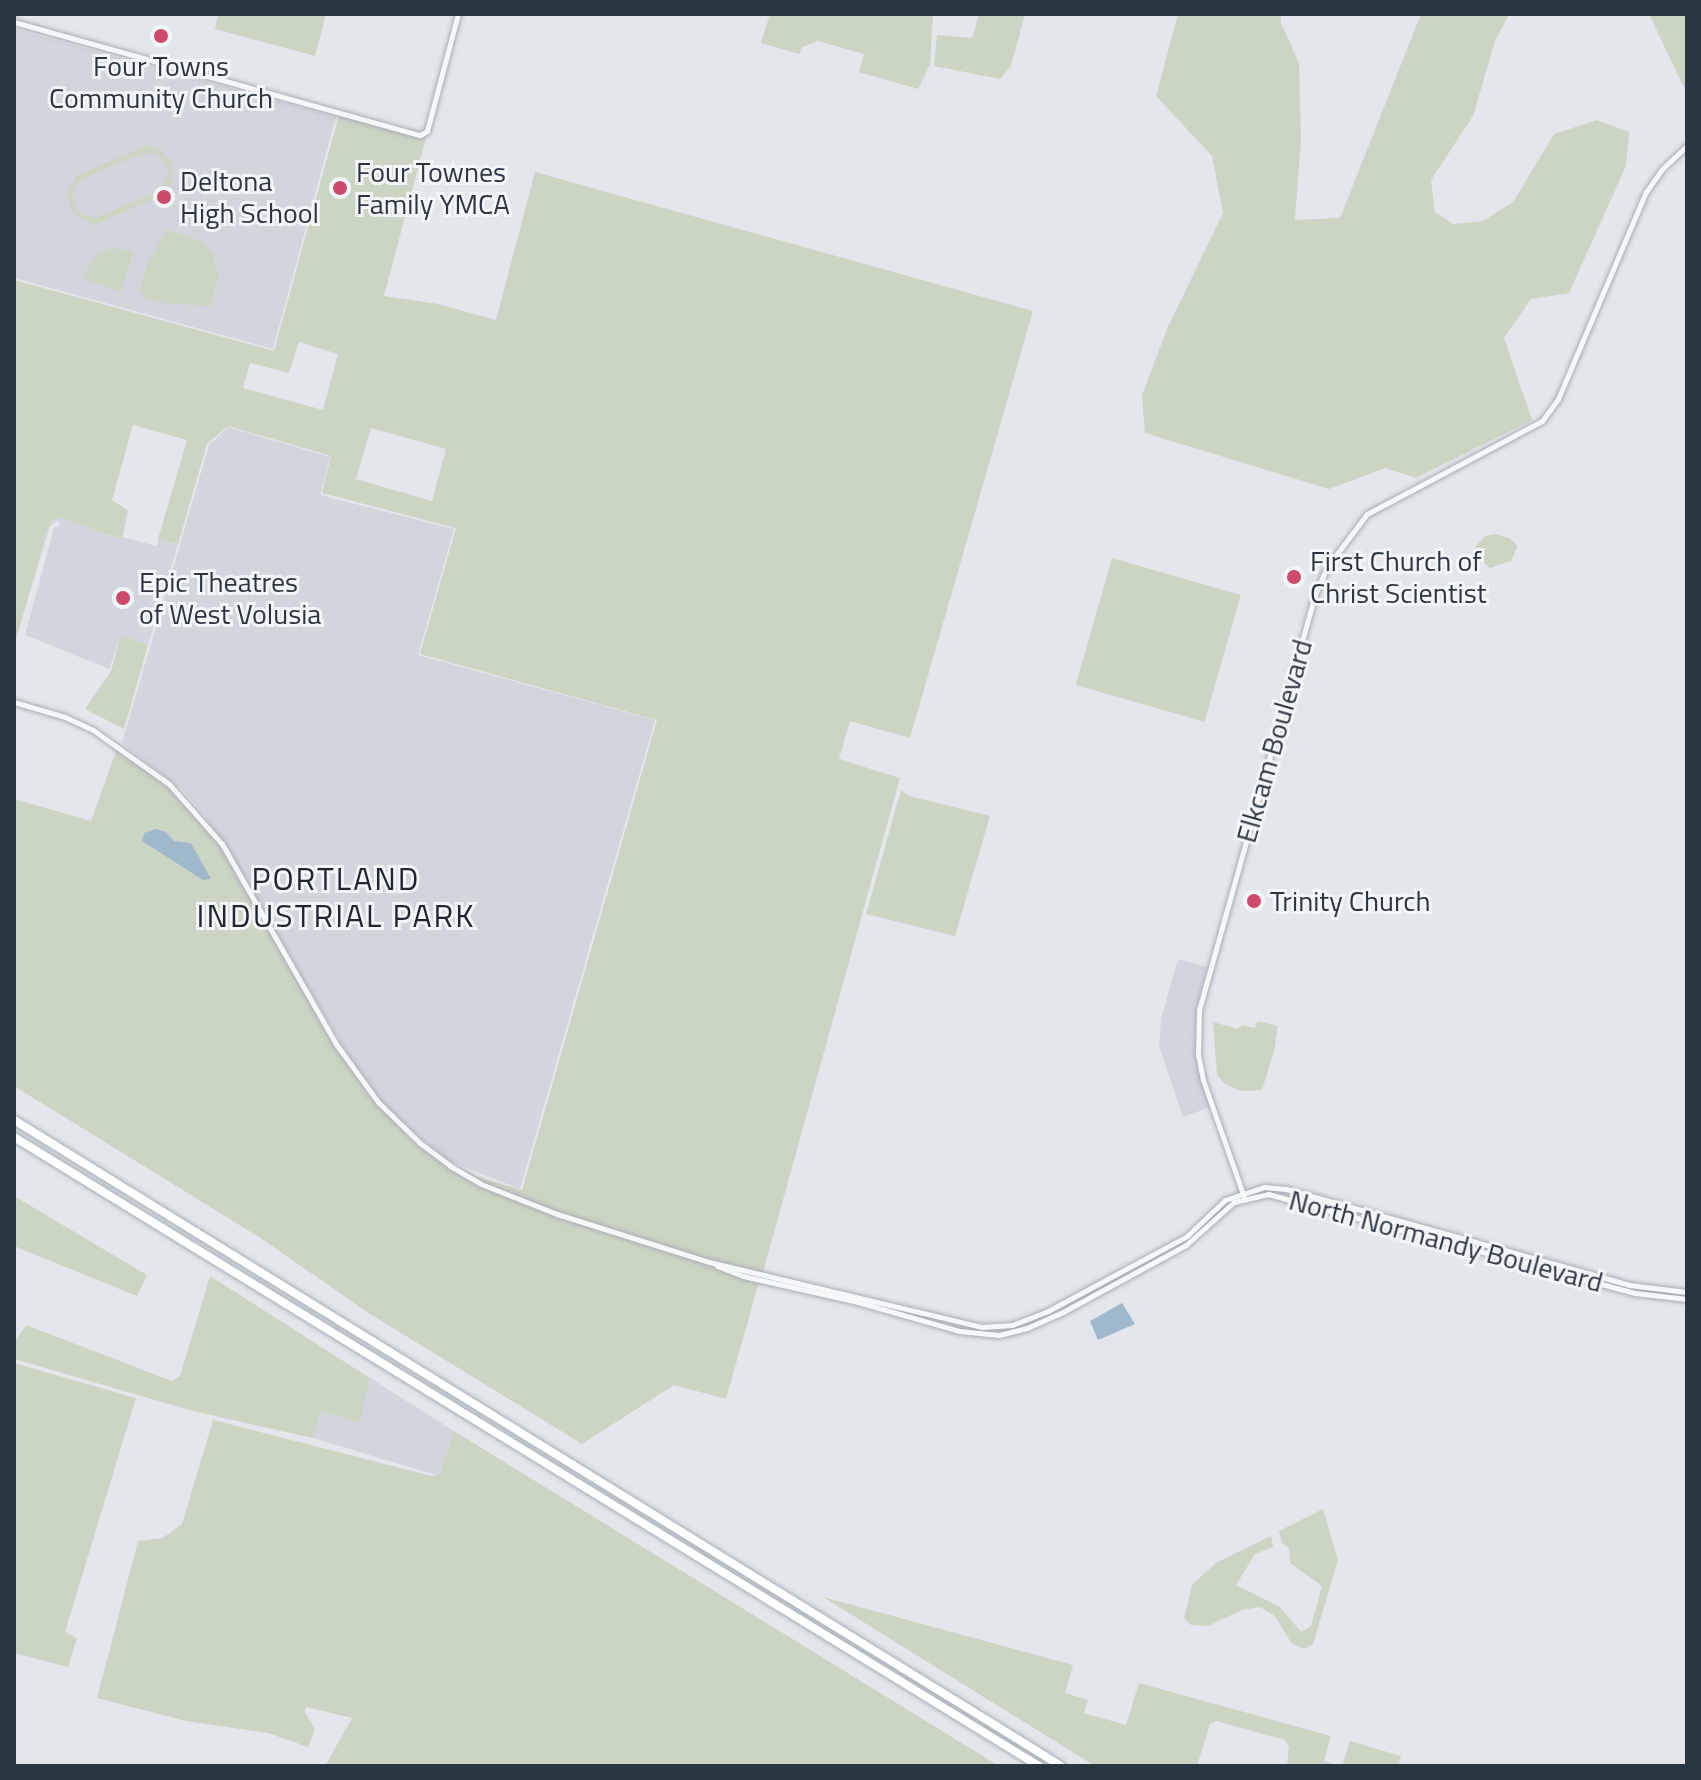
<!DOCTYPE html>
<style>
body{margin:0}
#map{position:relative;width:1701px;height:1780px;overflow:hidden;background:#e3e7eb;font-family:"Titillium Web",sans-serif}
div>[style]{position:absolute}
.built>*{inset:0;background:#d1d6dd}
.green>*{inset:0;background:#cad5c4;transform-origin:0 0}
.water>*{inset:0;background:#9fb8cb}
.roads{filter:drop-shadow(0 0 2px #a8aeb5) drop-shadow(0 0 2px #a8aeb5)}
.tertiary>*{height:5px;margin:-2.5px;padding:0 2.5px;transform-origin:2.5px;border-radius:2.5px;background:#f6f7f9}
.motorway>*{height:8px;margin:-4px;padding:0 4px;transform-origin:4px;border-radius:4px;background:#fff}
.dots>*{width:22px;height:22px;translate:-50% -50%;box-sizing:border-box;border:4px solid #f3f6f8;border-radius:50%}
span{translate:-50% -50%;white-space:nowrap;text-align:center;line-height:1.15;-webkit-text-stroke:6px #f3f6f8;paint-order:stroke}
.poi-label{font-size:28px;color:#2b3643}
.left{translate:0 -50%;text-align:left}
.street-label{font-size:28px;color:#2b3643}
.quarter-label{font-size:32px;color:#1d2734;letter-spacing:2px}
.frame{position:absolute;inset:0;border:16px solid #2b3643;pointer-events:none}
</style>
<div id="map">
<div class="built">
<i style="clip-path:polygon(14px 29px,336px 117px,273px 349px,14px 278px)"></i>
<i style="clip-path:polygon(228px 427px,330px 457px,320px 495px,454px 529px,418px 655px,655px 720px,520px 1189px,449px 1161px,393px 1115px,360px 1074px,206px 817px,183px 790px,122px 743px,209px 445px)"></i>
<i style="clip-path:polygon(59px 517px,121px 540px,122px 537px,157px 546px,158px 539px,178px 544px,148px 645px,121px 635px,109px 669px,25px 635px,54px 528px,60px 525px,58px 521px,50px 526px,16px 639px,50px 522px)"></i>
<i style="clip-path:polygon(1178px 959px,1207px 967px,1197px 1009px,1196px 1055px,1210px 1107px,1183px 1117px,1159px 1046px,1161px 1019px)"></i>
<i style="clip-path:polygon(370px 1378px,454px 1431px,439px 1476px,313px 1438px,322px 1411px,359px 1422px)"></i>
</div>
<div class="green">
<i style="clip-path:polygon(218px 14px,326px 14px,315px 56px,215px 29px)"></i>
<i style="clip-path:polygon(770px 14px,933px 14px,930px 65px,918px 89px,859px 72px,864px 54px,818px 41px,802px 47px,799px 54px,761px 43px)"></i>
<i style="clip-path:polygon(979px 14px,1025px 14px,1011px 66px,1000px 79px,934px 66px,937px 35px,972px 38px)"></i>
<i style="clip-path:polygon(1178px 14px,1281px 14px,1281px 23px,1299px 63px,1301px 138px,1295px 220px,1340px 218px,1421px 14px,1509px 14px,1495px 41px,1473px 116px,1431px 180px,1435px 212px,1453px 224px,1483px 221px,1513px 202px,1554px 134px,1597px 120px,1629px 132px,1626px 166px,1569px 293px,1531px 299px,1504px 338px,1532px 420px,1416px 478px,1385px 468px,1329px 489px,1145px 433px,1142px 395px,1167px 329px,1223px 213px,1212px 156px,1156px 96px)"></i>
<i style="clip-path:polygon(1649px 14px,1687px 14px,1687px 88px,1684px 88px)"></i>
<i style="clip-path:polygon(evenodd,339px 115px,426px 138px,384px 296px,438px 304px,496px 320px,535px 172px,1033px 311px,910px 738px,850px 721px,839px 759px,900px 778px,763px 1272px,708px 1259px,558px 1212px,482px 1182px,451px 1164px,475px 1176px,522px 1190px,657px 720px,420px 654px,456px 528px,322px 493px,331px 456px,228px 426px,207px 444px,178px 544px,158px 539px,187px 440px,133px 425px,112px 500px,128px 510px,122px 540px,59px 517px,50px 522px,14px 646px,14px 280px,274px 351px,339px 115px,299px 342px,338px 354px,323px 410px,243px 388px,250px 363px,289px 373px,299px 342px,339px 115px,371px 428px,446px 449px,432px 501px,356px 479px,371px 428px)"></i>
<i style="clip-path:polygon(evenodd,147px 145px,162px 151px,172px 164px,173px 180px,165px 194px,94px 225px,73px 213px,67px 194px,76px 176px,147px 145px,143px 153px,156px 154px,166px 163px,169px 176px,161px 190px,98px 217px,85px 216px,77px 210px,72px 195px,80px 180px,143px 153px)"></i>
<i style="clip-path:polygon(166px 229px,203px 242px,214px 255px,218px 276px,211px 306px,162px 303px,145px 298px,140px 290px,145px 270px)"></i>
<i style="clip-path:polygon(112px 248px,133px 251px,121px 292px,82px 278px,95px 256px)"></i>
<i style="clip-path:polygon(1494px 534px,1509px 538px,1518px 546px,1511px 561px,1490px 568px,1476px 556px,1476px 546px,1485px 536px)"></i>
<i style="left:1112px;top:558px;width:134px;height:132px;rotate:16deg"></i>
<i style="clip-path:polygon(121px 635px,148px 645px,124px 729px,85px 709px,111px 671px)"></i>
<i style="clip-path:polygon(118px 746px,169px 783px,220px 846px,334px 1045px,369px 1095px,418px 1146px,480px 1186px,508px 1198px,759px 1282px,726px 1399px,674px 1385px,582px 1444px,370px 1314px,259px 1237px,14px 1086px,14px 799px,91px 821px)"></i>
<i style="clip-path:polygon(901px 790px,909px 796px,990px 816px,955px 936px,866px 914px)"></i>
<i style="clip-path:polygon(1257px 1021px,1278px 1026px,1274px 1051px,1262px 1090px,1241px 1091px,1225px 1084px,1217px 1075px,1213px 1022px,1238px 1029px,1242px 1025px,1255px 1028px)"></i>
<i style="clip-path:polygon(14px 1196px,147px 1275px,137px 1296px,14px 1246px)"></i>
<i style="clip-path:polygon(210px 1276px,370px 1378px,359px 1423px,322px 1411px,313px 1438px,193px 1411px,14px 1359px,14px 1343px,26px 1325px,172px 1381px,180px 1376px)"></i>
<i style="clip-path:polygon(14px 1363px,136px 1398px,65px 1632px,77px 1638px,68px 1667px,14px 1653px)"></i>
<i style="clip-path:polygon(213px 1420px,432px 1476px,439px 1475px,454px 1431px,999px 1766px,325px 1766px,352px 1718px,306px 1707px,305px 1712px,315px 1729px,308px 1747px,268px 1733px,186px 1721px,97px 1698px,138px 1541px,163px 1538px,182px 1524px)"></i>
<i style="clip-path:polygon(1323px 1509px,1338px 1560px,1313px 1644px,1304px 1649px,1292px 1644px,1275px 1616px,1260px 1607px,1242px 1610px,1208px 1626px,1191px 1625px,1184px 1618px,1192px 1585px,1205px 1573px,1216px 1563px,1271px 1536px,1273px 1547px,1255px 1554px,1236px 1585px,1280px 1607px,1301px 1632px,1311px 1626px,1322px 1586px,1290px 1563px,1289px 1548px,1282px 1543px,1279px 1531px)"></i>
<i style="clip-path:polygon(823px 1597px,1073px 1665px,1065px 1693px,1088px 1700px,1084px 1713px,1126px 1725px,1139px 1683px,1331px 1736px,1324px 1761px,1341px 1766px,1287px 1766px,1289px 1747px,1285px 1740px,1216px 1721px,1210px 1724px,1197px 1766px,1095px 1766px)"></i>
<i style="clip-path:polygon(1350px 1741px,1401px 1756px,1398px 1766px,1342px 1766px)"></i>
</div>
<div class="water">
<i style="clip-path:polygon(156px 829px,166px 832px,174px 841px,191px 843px,211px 879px,203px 880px,142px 841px,144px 833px)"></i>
<i style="clip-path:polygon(1122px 1303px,1135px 1324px,1098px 1340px,1090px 1321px)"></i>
</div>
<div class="roads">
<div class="tertiary">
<i style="left:14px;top:22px;width:421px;rotate:15.6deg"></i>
<i style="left:420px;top:135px;width:8px;rotate:-30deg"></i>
<i style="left:427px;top:131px;width:121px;rotate:-75.2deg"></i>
<i style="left:14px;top:702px;width:53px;rotate:16.4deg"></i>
<i style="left:65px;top:717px;width:31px;rotate:25deg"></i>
<i style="left:93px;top:730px;width:93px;rotate:35.4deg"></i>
<i style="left:169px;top:784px;width:80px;rotate:48.5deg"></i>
<i style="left:222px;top:844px;width:230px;rotate:60.3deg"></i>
<i style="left:336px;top:1044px;width:72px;rotate:54.1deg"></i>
<i style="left:378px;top:1102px;width:59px;rotate:44.3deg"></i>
<i style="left:420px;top:1143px;width:38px;rotate:37deg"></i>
<i style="left:450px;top:1166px;width:36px;rotate:30deg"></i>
<i style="left:481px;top:1184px;width:82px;rotate:21.5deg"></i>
<i style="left:557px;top:1214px;width:159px;rotate:17.5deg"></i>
<i style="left:709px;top:1262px;width:281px;rotate:13.4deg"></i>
<i style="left:982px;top:1327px;width:30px;rotate:-4deg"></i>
<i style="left:1012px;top:1325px;width:39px;rotate:-21deg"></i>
<i style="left:1048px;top:1311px;width:158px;rotate:-28.3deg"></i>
<i style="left:1187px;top:1236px;width:52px;rotate:-43.5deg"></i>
<i style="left:1225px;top:1200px;width:41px;rotate:-18.4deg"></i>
<i style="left:1264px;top:1187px;width:22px;rotate:5deg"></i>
<i style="left:1286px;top:1189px;width:356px;rotate:15.6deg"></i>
<i style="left:1629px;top:1285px;width:58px;rotate:6.9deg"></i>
<i style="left:1244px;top:1197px;width:124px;rotate:-109.3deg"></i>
<i style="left:1203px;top:1080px;width:25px;rotate:-101deg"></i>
<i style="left:1198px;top:1055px;width:45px;rotate:-88.7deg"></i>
<i style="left:1199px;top:1010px;width:434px;rotate:-74.4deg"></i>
<i style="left:1316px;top:592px;width:27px;rotate:-66deg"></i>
<i style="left:1327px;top:567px;width:66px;rotate:-53deg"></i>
<i style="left:1367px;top:514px;width:198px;rotate:-28deg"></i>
<i style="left:1542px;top:421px;width:27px;rotate:-54deg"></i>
<i style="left:1558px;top:399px;width:225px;rotate:-67deg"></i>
<i style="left:1646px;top:192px;width:28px;rotate:-55deg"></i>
<i style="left:1662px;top:169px;width:34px;rotate:-43deg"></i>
<i style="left:717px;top:1266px;width:28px;rotate:21deg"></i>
<i style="left:743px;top:1276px;width:118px;rotate:12.7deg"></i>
<i style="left:858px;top:1302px;width:105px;rotate:16deg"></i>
<i style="left:959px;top:1331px;width:40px;rotate:5.7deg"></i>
<i style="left:999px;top:1335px;width:29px;rotate:-14deg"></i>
<i style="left:1027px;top:1328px;width:39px;rotate:-24deg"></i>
<i style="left:1063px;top:1312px;width:140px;rotate:-28.6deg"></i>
<i style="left:1186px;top:1245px;width:64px;rotate:-41.9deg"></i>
<i style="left:1234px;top:1202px;width:35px;rotate:-13deg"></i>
<i style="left:1268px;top:1194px;width:380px;rotate:15.1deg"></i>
<i style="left:1635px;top:1293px;width:52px;rotate:6.6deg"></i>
</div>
<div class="motorway">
<i style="left:14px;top:1120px;width:1230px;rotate:31.67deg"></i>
<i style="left:14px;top:1137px;width:1203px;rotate:31.54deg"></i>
</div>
</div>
<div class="dots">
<i style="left:161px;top:36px;background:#ce4a6b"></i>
<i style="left:340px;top:188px;background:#ce4a6b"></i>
<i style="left:164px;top:197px;background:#ce4a6b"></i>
<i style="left:1294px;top:577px;background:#ce4a6b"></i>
<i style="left:123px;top:598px;background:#ce4a6b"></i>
<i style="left:1254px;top:901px;background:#ce4a6b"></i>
</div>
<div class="poi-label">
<span style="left:161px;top:82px">Four Towns<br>Community Church</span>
<span class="left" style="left:356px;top:188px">Four Townes<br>Family YMCA</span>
<span class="left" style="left:180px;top:197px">Deltona<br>High School</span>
<span class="left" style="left:1310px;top:577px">First Church of<br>Christ Scientist</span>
<span class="left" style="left:139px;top:598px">Epic Theatres<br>of West Volusia</span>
<span class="left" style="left:1270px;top:901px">Trinity Church</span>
</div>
<div class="street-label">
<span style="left:1274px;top:741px;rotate:-74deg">Elkcam Boulevard</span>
<span style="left:1446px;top:1241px;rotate:15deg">North Normandy Boulevard</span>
</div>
<div class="quarter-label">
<span style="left:336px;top:897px">PORTLAND<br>INDUSTRIAL PARK</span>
</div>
<div class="frame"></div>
</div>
